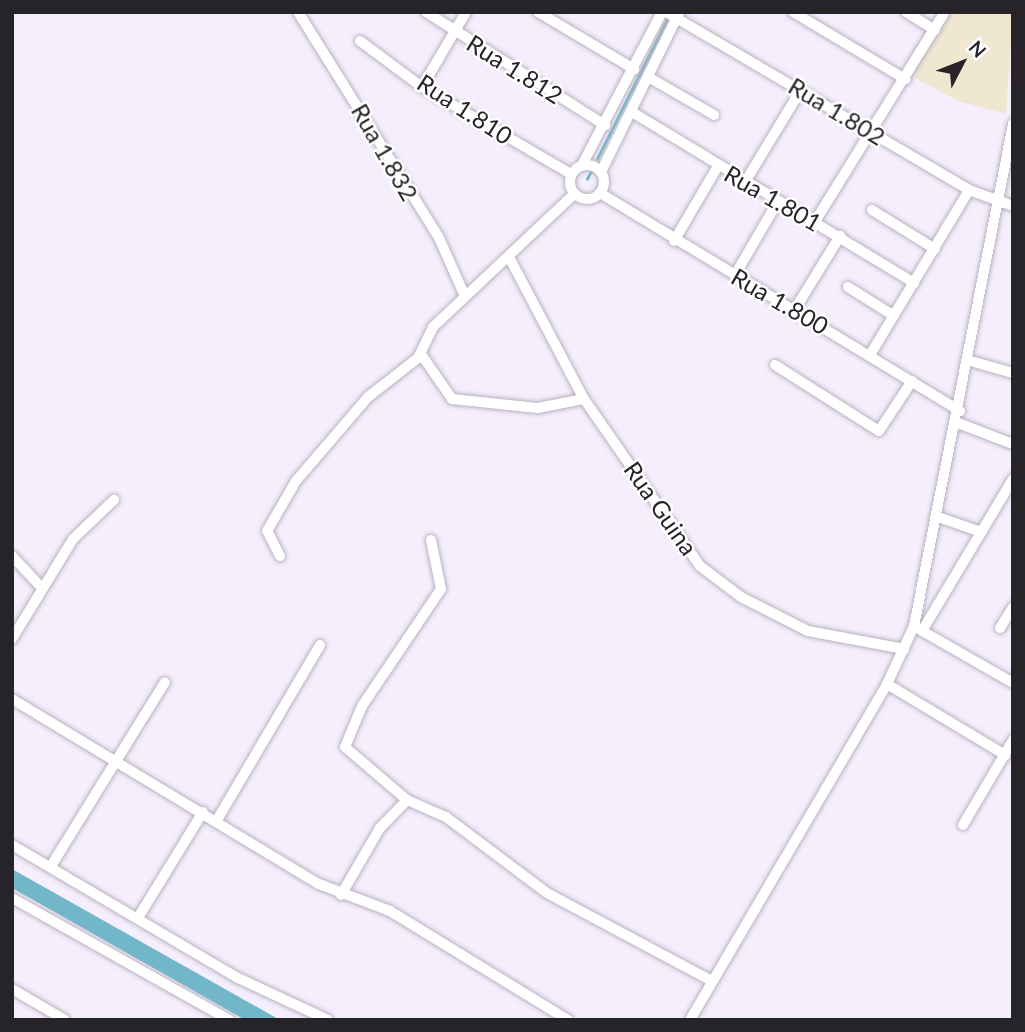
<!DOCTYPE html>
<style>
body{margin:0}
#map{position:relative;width:1025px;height:1032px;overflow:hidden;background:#f5eefd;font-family:Lato,sans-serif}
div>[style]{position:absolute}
.education>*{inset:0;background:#f0e7d1}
.water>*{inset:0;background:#71b7c9}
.stream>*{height:2.5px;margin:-1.25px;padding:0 1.25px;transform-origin:1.25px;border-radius:1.25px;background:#71b7c9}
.roads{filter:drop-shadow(0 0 2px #b9b2c0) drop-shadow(0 0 2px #b9b2c0)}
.minor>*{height:10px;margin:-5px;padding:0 5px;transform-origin:5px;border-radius:5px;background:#fff}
.minor>.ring{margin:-5px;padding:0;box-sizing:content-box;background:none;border:10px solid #fff;border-radius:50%}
span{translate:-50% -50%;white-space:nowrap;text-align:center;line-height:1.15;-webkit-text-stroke:5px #fff;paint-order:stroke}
.street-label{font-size:24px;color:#262329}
.frame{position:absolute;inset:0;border:14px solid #262329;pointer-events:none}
.north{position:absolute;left:927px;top:28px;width:70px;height:70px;-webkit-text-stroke:5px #fff;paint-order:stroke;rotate:48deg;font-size:19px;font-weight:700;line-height:28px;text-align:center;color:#262329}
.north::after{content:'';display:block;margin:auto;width:24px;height:32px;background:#262329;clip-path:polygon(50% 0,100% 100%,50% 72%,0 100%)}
</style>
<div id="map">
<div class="education">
<i style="clip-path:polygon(949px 12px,1013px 12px,1006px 114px,958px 101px,911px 76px)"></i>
</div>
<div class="water">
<i style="clip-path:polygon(12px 869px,280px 1020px,245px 1020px,12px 888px)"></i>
</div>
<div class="stream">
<i style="left:597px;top:159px;width:161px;rotate:-63.4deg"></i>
<i style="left:587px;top:179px;width:9px;rotate:-63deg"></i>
</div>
<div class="roads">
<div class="minor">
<i style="left:298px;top:12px;width:266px;rotate:58deg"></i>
<i style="left:439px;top:238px;width:64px;rotate:65.9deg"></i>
<i style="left:426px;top:12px;width:212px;rotate:32.3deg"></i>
<i style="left:538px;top:12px;width:112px;rotate:30.7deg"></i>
<i style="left:666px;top:12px;width:351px;rotate:30.4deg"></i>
<i style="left:969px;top:190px;width:47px;rotate:20deg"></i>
<i style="left:793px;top:12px;width:131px;rotate:30.9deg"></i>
<i style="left:906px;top:12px;width:34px;rotate:32deg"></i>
<i style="left:360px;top:41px;width:77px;rotate:36.6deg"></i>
<i style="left:422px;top:87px;width:173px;rotate:30.3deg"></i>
<i style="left:650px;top:78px;width:74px;rotate:30deg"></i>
<i style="left:422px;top:87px;width:87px;rotate:-59.6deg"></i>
<i style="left:632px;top:112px;width:330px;rotate:31.2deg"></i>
<i style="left:582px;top:165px;width:173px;rotate:-62.4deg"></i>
<i class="ring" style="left:570px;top:165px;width:24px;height:24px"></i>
<i style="left:601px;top:172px;width:177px;rotate:-63.9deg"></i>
<i style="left:745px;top:182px;width:108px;rotate:-58.7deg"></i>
<i style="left:600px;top:193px;width:421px;rotate:31.2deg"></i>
<i style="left:872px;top:210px;width:74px;rotate:31.8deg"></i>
<i style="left:814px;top:223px;width:248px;rotate:-58.2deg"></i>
<i style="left:674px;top:241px;width:87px;rotate:-59.6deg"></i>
<i style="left:509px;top:257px;width:161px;rotate:62.2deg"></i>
<i style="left:584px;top:399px;width:203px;rotate:55.2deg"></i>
<i style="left:700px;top:566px;width:51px;rotate:37.1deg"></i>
<i style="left:741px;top:597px;width:75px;rotate:26.9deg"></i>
<i style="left:808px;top:631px;width:98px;rotate:10.6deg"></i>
<i style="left:735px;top:275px;width:86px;rotate:-59.8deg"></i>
<i style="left:848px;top:287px;width:54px;rotate:32.2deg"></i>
<i style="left:795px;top:309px;width:86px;rotate:-58.3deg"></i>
<i style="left:421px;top:354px;width:55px;rotate:55.4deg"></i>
<i style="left:452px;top:399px;width:86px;rotate:6deg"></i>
<i style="left:538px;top:408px;width:47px;rotate:-11.1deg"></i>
<i style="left:870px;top:355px;width:192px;rotate:-59deg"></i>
<i style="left:967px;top:360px;width:48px;rotate:15.8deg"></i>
<i style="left:775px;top:365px;width:123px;rotate:32.4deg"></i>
<i style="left:879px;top:431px;width:60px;rotate:-56.6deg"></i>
<i style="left:958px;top:423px;width:59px;rotate:20.9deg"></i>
<i style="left:938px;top:517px;width:46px;rotate:19.2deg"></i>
<i style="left:431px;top:540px;width:50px;rotate:78.5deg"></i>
<i style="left:441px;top:589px;width:141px;rotate:124deg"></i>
<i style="left:362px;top:706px;width:44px;rotate:112.5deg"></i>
<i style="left:345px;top:747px;width:82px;rotate:40.5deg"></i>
<i style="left:407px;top:800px;width:43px;rotate:23.6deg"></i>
<i style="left:446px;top:817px;width:126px;rotate:37deg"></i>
<i style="left:547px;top:893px;width:187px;rotate:28.1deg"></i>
<i style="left:12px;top:556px;width:44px;rotate:46.8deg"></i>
<i style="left:280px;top:556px;width:28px;rotate:-117deg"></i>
<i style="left:267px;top:531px;width:58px;rotate:-59.9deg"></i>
<i style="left:296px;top:481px;width:111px;rotate:-49.4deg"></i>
<i style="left:368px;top:397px;width:63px;rotate:-38deg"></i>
<i style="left:418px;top:358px;width:34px;rotate:-64deg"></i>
<i style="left:433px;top:327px;width:194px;rotate:-43.3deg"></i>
<i style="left:917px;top:628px;width:111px;rotate:29.8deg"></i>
<i style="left:1000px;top:628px;width:25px;rotate:-58deg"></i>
<i style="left:922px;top:631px;width:177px;rotate:-59.1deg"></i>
<i style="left:12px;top:639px;width:117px;rotate:-58.6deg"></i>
<i style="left:73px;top:539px;width:57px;rotate:-43.6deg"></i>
<i style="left:887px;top:684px;width:138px;rotate:31deg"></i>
<i style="left:12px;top:699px;width:358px;rotate:31.1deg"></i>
<i style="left:319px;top:884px;width:76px;rotate:20.8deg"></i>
<i style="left:390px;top:911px;width:209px;rotate:31.5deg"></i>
<i style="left:217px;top:820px;width:203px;rotate:-59.5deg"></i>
<i style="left:963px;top:825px;width:99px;rotate:-59.5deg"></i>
<i style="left:12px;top:845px;width:262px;rotate:30.5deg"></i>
<i style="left:238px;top:978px;width:99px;rotate:25deg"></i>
<i style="left:51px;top:866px;width:216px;rotate:-58.2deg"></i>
<i style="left:341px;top:895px;width:78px;rotate:-59.8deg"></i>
<i style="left:380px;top:828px;width:39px;rotate:-46deg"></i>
<i style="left:12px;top:898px;width:249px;rotate:29.3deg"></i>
<i style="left:139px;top:916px;width:122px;rotate:-58.4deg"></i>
<i style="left:12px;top:989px;width:61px;rotate:30.3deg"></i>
<i style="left:690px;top:1020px;width:389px;rotate:-59.6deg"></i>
<i style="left:887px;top:684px;width:64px;rotate:-65deg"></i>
<i style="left:914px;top:626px;width:512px;rotate:-78.84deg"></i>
</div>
</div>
<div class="street-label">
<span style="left:515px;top:69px;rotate:32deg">Rua 1.812</span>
<span style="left:465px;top:109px;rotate:33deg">Rua 1.810</span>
<span style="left:837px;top:111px;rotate:31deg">Rua 1.802</span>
<span style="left:385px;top:152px;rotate:60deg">Rua 1.832</span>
<span style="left:773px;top:198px;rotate:30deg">Rua 1.801</span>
<span style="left:780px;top:301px;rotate:30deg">Rua 1.800</span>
<span style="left:661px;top:508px;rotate:55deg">Rua Guina</span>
</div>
<div class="frame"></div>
<div class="north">N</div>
</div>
